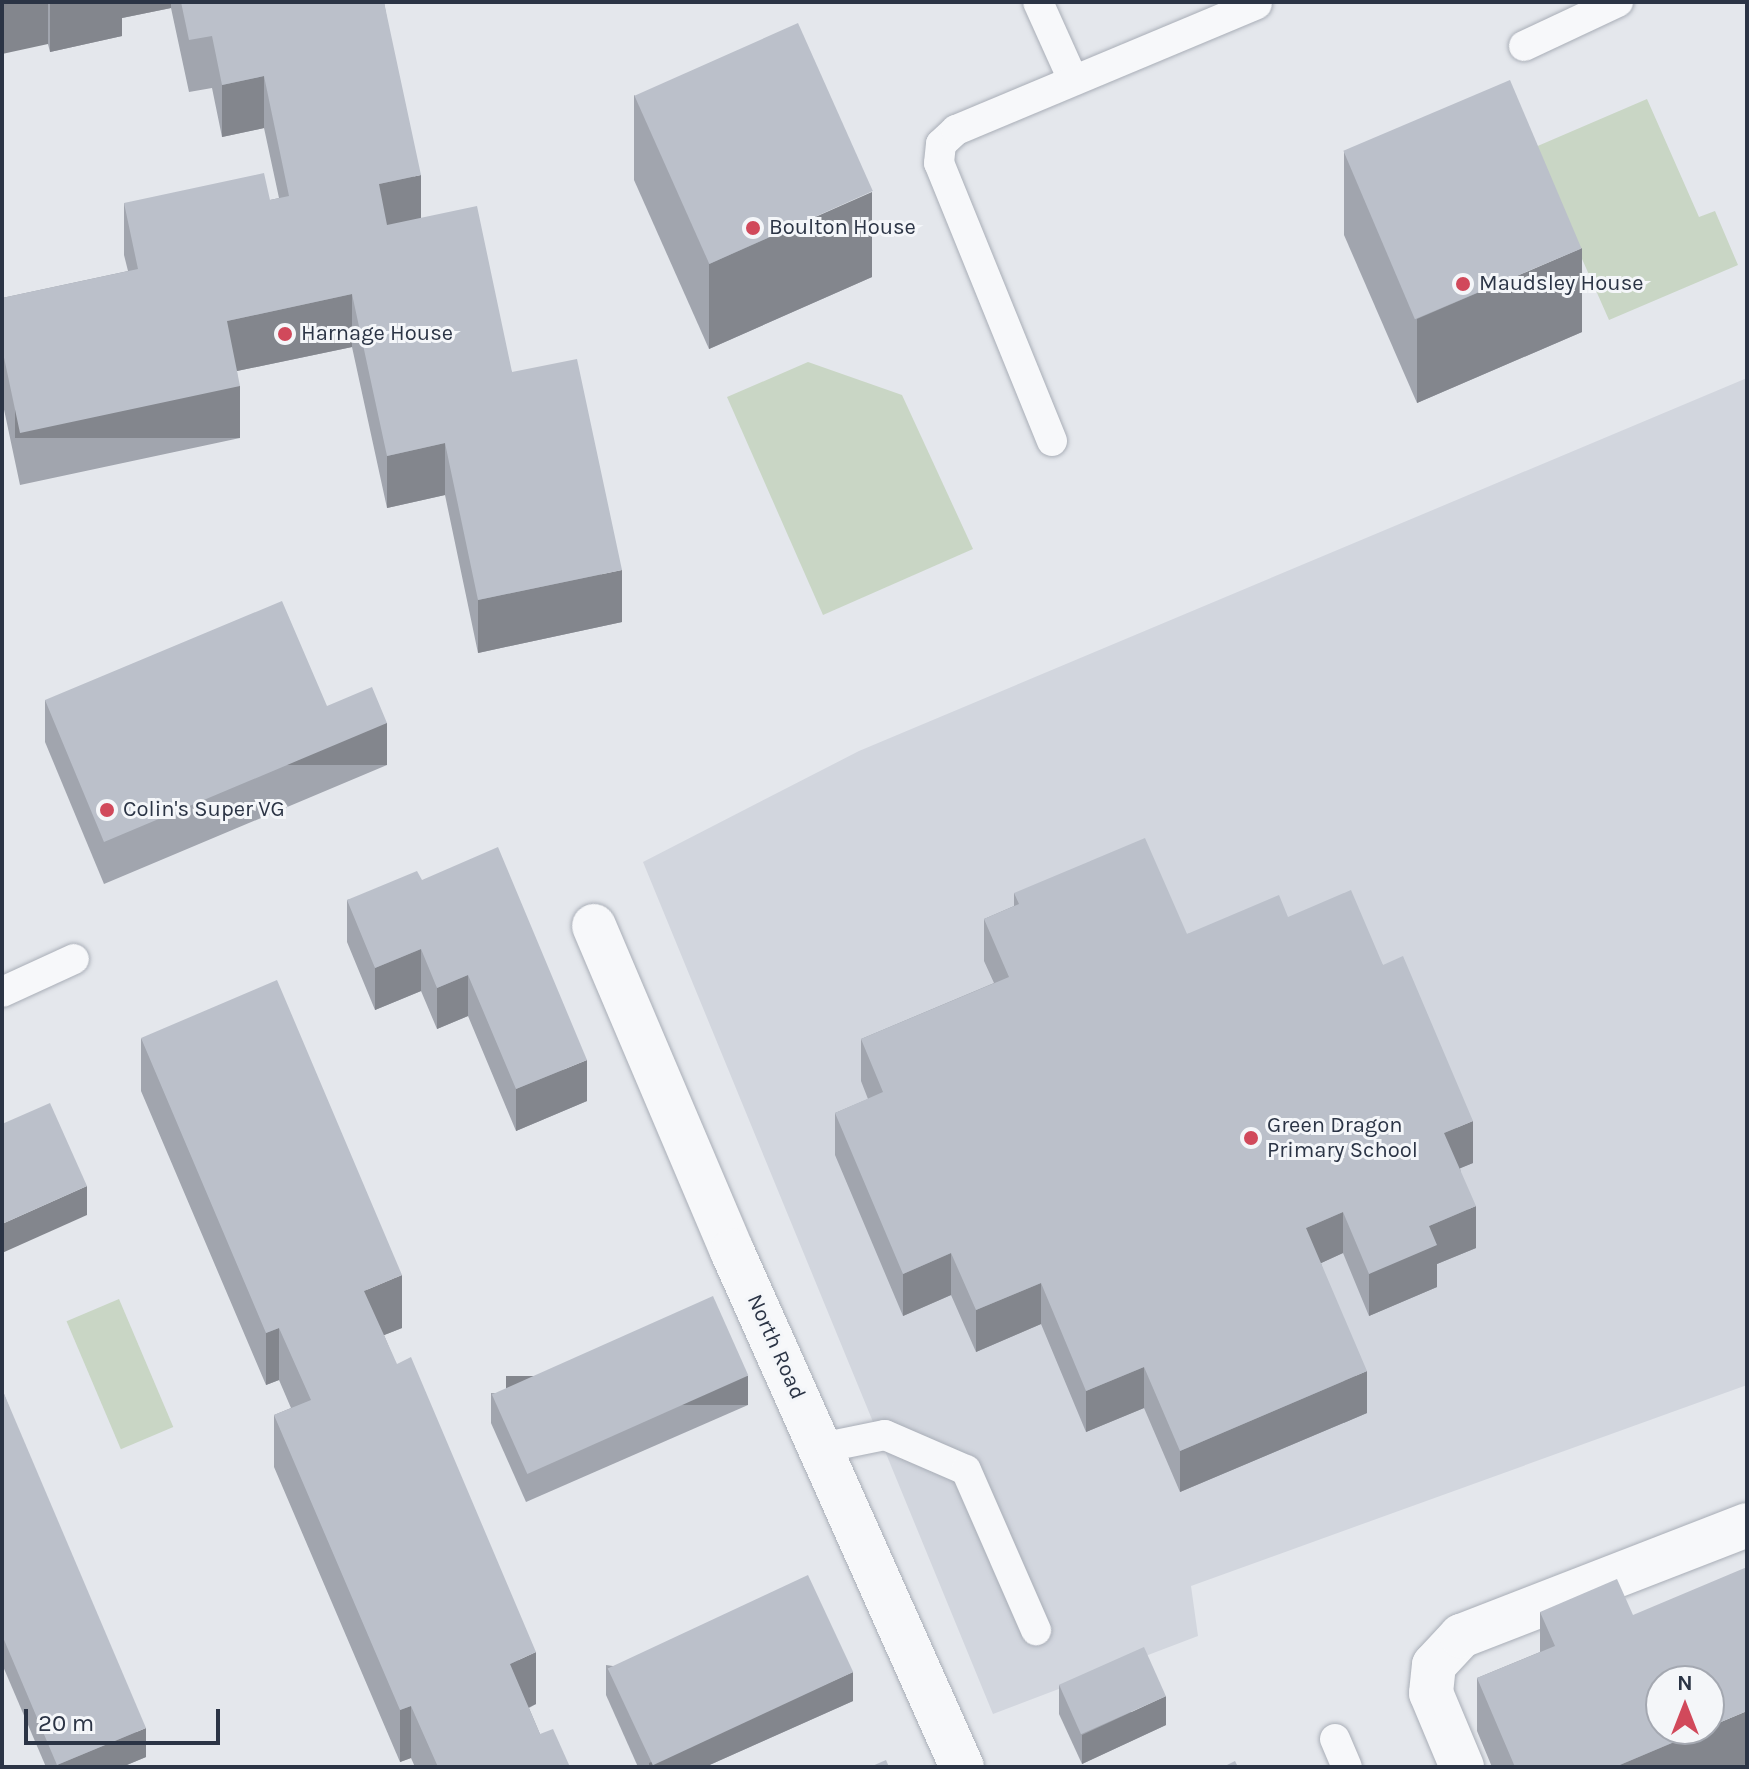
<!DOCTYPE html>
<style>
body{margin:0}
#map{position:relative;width:1749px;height:1769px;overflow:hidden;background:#e4e7ec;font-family:Karla,sans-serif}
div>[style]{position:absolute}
.built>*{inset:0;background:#d2d6de}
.green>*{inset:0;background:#c9d6c5;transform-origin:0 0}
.roads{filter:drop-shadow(0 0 2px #a9aeb7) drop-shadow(0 0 2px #a9aeb7)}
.service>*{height:30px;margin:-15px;padding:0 15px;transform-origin:15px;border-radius:15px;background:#f7f8fa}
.minor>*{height:44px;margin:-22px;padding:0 22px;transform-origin:22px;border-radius:22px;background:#f7f8fa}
.wall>*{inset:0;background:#a1a5ae}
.shaded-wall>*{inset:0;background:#83868d;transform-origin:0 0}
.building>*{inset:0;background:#bbc0ca;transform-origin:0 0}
.dots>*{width:22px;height:22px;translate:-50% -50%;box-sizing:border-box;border:4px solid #f4f6f9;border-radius:50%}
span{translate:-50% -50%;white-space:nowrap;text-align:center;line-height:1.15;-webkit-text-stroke:6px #f4f6f9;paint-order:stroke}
.poi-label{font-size:22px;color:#2b3445}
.left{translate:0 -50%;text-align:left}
.street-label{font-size:22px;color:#2b3445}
.frame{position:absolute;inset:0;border:4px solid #2b3445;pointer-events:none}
.north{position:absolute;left:1645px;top:1665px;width:80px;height:80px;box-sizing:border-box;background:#f4f6f9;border:2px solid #a4a8b1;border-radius:50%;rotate:0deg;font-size:22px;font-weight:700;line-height:32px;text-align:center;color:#2b3445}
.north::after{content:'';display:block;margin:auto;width:28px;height:36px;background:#d1495b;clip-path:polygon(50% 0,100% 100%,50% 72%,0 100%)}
.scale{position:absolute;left:24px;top:1709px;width:196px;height:36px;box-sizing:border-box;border:4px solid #2b3445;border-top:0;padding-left:10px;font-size:24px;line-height:28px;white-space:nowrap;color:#2b3445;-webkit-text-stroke:6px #f4f6f9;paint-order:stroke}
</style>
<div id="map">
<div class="built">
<i style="clip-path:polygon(1747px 378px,1747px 1385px,1191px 1586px,1198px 1636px,993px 1714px,643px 862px,859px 751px)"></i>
</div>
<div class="green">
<i style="clip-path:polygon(1647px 99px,1699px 217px,1715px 211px,1738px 265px,1609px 320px,1533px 148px)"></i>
<i style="clip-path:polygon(808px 362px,902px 395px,973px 549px,823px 615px,727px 397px)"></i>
<i style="left:119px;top:1299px;width:139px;height:57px;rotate:67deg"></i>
</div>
<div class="roads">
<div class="service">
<i style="left:1038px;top:2px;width:85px;rotate:65.8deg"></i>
<i style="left:1524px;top:46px;width:104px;rotate:-25.1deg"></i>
<i style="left:1052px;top:441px;width:300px;rotate:-112.1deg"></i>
<i style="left:939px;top:163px;width:19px;rotate:-84deg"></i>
<i style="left:941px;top:144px;width:21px;rotate:-43deg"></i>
<i style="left:956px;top:130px;width:326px;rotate:-22.7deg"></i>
<i style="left:2px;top:992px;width:79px;rotate:-24.6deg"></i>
<i style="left:821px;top:1448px;width:65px;rotate:-11.5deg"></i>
<i style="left:885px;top:1435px;width:88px;rotate:23.4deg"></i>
<i style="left:966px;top:1470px;width:175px;rotate:66.4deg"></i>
<i style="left:1335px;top:1739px;width:30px;rotate:67deg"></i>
</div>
<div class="minor">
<i style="left:594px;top:926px;width:353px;rotate:67deg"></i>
<i style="left:732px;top:1251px;width:565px;rotate:65.98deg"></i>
<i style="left:1462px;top:1767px;width:80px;rotate:-112.7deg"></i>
<i style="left:1431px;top:1693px;width:28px;rotate:-84deg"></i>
<i style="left:1434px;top:1665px;width:40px;rotate:-47deg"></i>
<i style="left:1461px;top:1636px;width:307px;rotate:-21.2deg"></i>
</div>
</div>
<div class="wall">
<i style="clip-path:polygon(2px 2px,384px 2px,421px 218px,512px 372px,622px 622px,478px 653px,445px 495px,387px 508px,352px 347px,237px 371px,240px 438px,20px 485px,2px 400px,2px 298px,128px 271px,124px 255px,124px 203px,270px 200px,279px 198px,264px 128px,222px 137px,212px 88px,189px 92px,171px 8px,122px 18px,122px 36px,50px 52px,48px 44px)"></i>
<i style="clip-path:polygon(634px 95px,872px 277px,709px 349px,634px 180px)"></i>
<i style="clip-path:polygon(1344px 151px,1582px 332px,1417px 403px,1344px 235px)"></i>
<i style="clip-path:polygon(45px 700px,327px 706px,387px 765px,104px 884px,45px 742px)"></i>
<i style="clip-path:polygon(422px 880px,587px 1101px,516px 1131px,468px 1016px,437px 1029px,421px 991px,375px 1010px,347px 942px,347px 900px)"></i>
<i style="clip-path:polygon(1014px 893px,1187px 934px,1288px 917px,1383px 965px,1473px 1163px,1460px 1168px,1476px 1248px,1437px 1264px,1437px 1287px,1369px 1316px,1343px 1253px,1321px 1263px,1367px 1413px,1180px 1492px,1144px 1408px,1086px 1432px,1041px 1324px,976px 1352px,951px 1295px,903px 1316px,835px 1155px,835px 1113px,868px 1099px,861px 1081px,861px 1039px,994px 983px,984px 961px,984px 919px,1014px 906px)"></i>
<i style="clip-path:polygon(141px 1038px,402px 1328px,384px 1335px,536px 1704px,529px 1708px,540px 1734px,570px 1767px,415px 1767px,411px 1758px,400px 1762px,274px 1467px,274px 1415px,291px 1408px,279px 1380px,266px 1385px,141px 1091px)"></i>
<i style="clip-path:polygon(2px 1389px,146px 1757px,122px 1767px,46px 1767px,2px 1664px)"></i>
<i style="clip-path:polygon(491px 1393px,748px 1405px,526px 1502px,491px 1423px)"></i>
<i style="clip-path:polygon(1540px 1612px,1633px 1615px,1739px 1767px,1492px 1767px,1477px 1731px,1477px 1678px,1540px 1652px)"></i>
<i style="clip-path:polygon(606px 1665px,853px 1701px,705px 1767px,638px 1767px,606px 1695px)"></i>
<i style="clip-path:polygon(1059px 1685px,1166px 1725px,1082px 1764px,1059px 1714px)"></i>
</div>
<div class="shaded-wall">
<i style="clip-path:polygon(2px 2px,48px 2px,48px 44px,2px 54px)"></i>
<i style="clip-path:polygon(50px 2px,171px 2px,171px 8px,122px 18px,122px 36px,50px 52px)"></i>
<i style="clip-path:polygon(264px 76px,264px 128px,222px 137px,222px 85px)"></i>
<i style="clip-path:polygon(421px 175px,421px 228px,379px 236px,379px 184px)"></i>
<i style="clip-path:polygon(872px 192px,872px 277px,709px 349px,709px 264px)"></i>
<i style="clip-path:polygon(1582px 248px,1582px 332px,1417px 403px,1417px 319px)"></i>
<i style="clip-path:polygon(352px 294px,352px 347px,227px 373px,227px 321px)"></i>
<i style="left:240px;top:386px;width:52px;height:225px;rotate:90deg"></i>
<i style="clip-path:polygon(445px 443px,445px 495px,387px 508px,387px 456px)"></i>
<i style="clip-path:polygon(622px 570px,622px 622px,478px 653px,478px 600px)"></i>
<i style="left:387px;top:723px;width:42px;height:307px;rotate:90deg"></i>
<i style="clip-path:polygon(421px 949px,421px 991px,375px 1010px,375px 968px)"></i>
<i style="clip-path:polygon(468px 975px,468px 1016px,437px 1029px,437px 988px)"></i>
<i style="clip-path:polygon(587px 1060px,587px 1101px,516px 1131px,516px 1089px)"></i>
<i style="clip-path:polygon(1473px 1121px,1473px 1163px,1444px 1175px,1444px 1133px)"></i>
<i style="clip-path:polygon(87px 1186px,87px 1215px,2px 1253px,2px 1224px)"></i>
<i style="clip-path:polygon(1476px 1206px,1476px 1248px,1437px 1264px,1437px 1287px,1369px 1316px,1369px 1274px,1429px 1226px)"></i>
<i style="clip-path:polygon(1343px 1212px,1343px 1253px,1306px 1270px,1306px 1228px)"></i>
<i style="clip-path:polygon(951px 1253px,951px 1295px,903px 1316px,903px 1274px)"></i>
<i style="clip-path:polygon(402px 1275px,402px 1328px,364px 1343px,364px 1291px)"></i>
<i style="clip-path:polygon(1041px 1283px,1041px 1324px,976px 1352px,976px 1310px)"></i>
<i style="clip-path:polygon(279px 1328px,279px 1380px,266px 1385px,266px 1333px)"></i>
<i style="clip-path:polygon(1144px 1367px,1144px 1408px,1086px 1432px,1086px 1391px)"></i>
<i style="clip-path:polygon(1367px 1371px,1367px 1413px,1180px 1492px,1180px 1451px)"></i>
<i style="left:748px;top:1376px;width:29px;height:242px;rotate:90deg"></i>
<i style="clip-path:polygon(536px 1652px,536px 1704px,510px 1716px,510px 1664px)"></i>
<i style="clip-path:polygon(853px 1672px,853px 1701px,705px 1767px,649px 1767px,649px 1763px)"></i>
<i style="clip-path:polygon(1166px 1696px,1166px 1725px,1082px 1764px,1082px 1735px)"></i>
<i style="clip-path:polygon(411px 1706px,411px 1758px,400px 1762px,400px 1710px)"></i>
<i style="clip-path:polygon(1747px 1711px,1747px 1764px,1739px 1767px,1615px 1767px,1705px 1729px,1709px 1729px,1709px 1727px)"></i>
<i style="clip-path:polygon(146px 1728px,146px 1757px,122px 1767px,57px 1767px,57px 1765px)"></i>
</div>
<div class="building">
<i style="clip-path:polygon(181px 2px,384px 2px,421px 175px,379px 184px,387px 225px,477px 206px,512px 372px,577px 359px,622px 570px,478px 600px,445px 443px,387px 456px,352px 294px,227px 321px,240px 386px,20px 433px,2px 348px,2px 298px,138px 269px,124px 203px,264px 173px,270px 200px,289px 196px,264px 76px,222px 85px,212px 36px,189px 40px)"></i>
<i style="left:798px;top:23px;width:184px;height:179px;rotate:66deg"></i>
<i style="left:1510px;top:80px;width:183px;height:181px;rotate:67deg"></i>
<i style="clip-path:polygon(282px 601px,327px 706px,372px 687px,387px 723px,104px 842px,45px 700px)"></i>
<i style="clip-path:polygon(1145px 838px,1187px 934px,1279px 895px,1288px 917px,1351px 890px,1383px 965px,1403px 956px,1473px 1121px,1444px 1133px,1476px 1206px,1429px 1226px,1437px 1245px,1369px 1274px,1343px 1212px,1306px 1228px,1367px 1371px,1180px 1451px,1144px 1367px,1086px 1391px,1041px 1283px,976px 1310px,951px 1253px,903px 1274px,835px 1113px,883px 1092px,861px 1039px,1009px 977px,984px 919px,1019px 904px,1014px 893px)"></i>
<i style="clip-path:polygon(498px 847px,587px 1060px,516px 1089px,468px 975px,437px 988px,421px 949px,375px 968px,347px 900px,417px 871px,422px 880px)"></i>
<i style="clip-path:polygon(277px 980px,402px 1275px,364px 1291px,397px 1364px,411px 1357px,536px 1652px,510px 1664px,540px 1734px,553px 1729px,570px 1767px,438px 1767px,411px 1706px,400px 1710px,274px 1415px,311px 1400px,279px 1328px,266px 1333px,141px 1038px)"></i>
<i style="clip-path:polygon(50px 1103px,87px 1186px,2px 1224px,2px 1124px)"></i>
<i style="left:713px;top:1296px;width:87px;height:242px;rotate:66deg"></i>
<i style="clip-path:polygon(2px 1389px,146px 1728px,57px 1765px,2px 1635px)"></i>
<i style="clip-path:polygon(1747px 1567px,1747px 1711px,1709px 1727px,1709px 1681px,1661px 1681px,1661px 1729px,1705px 1729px,1615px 1767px,1515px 1767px,1477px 1678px,1555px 1646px,1540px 1612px,1617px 1579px,1633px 1615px)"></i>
<i style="left:808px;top:1575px;width:107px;height:221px;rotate:65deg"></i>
<i style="left:1144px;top:1647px;width:54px;height:93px;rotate:66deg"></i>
<i style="clip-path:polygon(886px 1760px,889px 1767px,870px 1767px)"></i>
<i style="clip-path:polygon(1235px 1761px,1238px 1767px,1223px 1767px)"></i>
</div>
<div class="dots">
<i style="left:753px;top:228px;background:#d1495b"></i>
<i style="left:1463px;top:284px;background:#d1495b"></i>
<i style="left:285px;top:334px;background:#d1495b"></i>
<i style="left:107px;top:810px;background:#d1495b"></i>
<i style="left:1251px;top:1138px;background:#d1495b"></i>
</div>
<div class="poi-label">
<span class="left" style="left:769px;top:228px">Boulton House</span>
<span class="left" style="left:1479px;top:284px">Maudsley House</span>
<span class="left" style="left:301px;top:334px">Harnage House</span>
<span class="left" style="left:123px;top:810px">Colin's Super VG</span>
<span class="left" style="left:1267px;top:1138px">Green Dragon<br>Primary School</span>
</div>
<div class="street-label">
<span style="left:776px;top:1347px;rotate:66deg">North Road</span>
</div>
<div class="frame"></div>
<div class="north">N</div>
<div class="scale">20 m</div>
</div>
